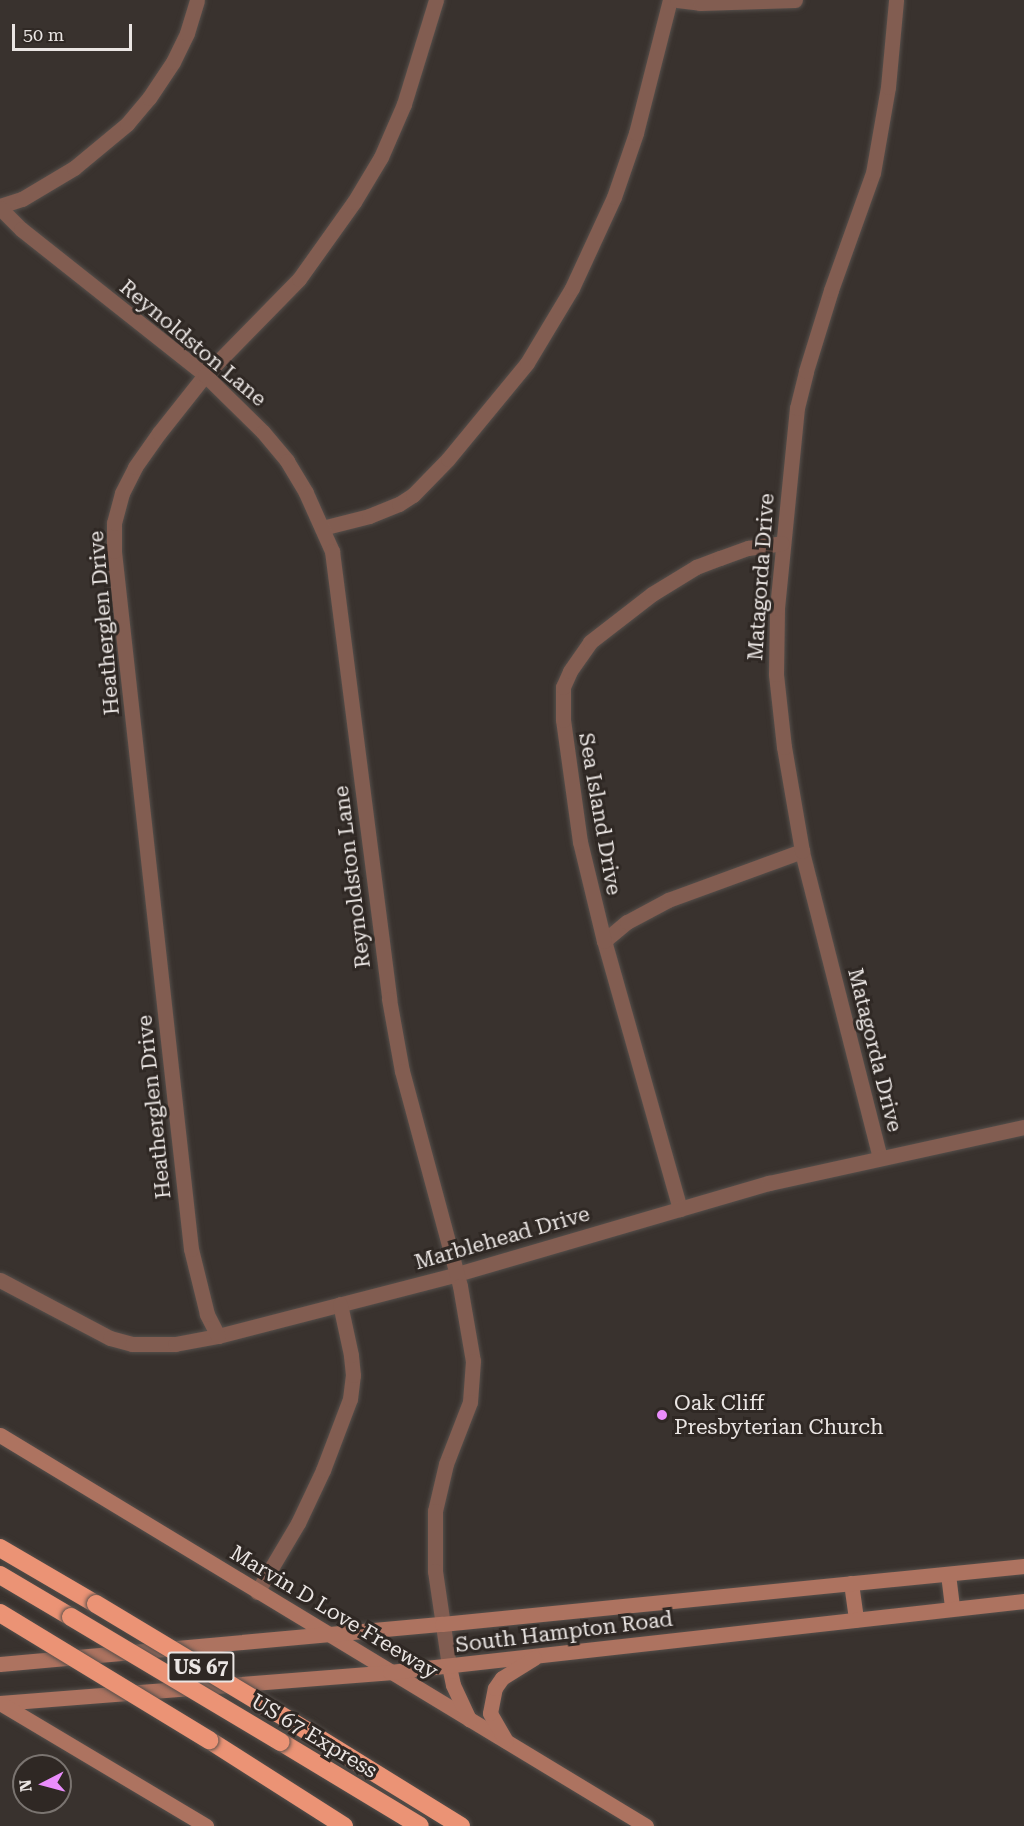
<!DOCTYPE html>
<style>
body{margin:0}
#map{position:relative;width:1024px;height:1826px;overflow:hidden;background:#39322e;font-family:"Roboto Serif",serif}
div>[style]{position:absolute}
.roads{filter:drop-shadow(0 0 2px #554f4b) drop-shadow(0 0 2px #554f4b)}
.minor>*{height:15px;margin:-7.5px;padding:0 7.5px;transform-origin:7.5px;border-radius:7.5px;background:#825d51}
.tertiary>*{height:15px;margin:-7.5px;padding:0 7.5px;transform-origin:7.5px;border-radius:7.5px;background:#825d51}
.secondary>*{height:15px;margin:-7.5px;padding:0 7.5px;transform-origin:7.5px;border-radius:7.5px;background:#ad7360}
.motorway>*{height:18px;margin:-9px;padding:0 9px;transform-origin:9px;border-radius:9px;background:#eb9375}
.bridges{filter:drop-shadow(0 0 2px #554f4b) drop-shadow(0 0 2px #554f4b)}
.motorway-bridge>*{height:18px;margin:-9px;padding:0 9px;transform-origin:9px;border-radius:9px;background:#eb9375}
.dots>*{width:16px;height:16px;translate:-50% -50%;box-sizing:border-box;border:3px solid #2f2824;border-radius:50%}
span{translate:-50% -50%;white-space:nowrap;text-align:center;line-height:1.15;-webkit-text-stroke:6px #2f2824;paint-order:stroke}
.shield-label span{padding:2px 4px;background:#2f2824;border:2px solid;border-radius:4px;-webkit-text-stroke-width:0}
.shield-label{font-size:20px;color:#eae5e3;font-weight:700}
.street-label{font-size:21px;color:#eae5e3}
.poi-label{font-size:21px;color:#eae5e3}
.left{translate:0 -50%;text-align:left}
.north{position:absolute;left:12px;top:1754px;width:60px;height:60px;box-sizing:border-box;background:#2f2824;border:2px solid #7a7470;border-radius:50%;rotate:264deg;font-size:16px;font-weight:700;line-height:24px;text-align:center;color:#eae5e3}
.north::after{content:'';display:block;margin:auto;width:21px;height:27px;background:#ea8dfc;clip-path:polygon(50% 0,100% 100%,50% 72%,0 100%)}
.scale{position:absolute;left:12px;top:24px;width:120px;height:27px;box-sizing:border-box;border:3px solid #eae5e3;border-top:0;padding-left:8px;font-size:18px;line-height:21px;white-space:nowrap;color:#eae5e3;-webkit-text-stroke:4px #2f2824;paint-order:stroke}
</style>
<div id="map">
<div class="roads">
<div class="minor">
<i style="left:0;top:206px;width:23px;rotate:-18deg"></i>
<i style="left:22px;top:199px;width:61px;rotate:-30.8deg"></i>
<i style="left:74px;top:168px;width:69px;rotate:-39.7deg"></i>
<i style="left:127px;top:124px;width:34px;rotate:-50deg"></i>
<i style="left:149px;top:98px;width:43px;rotate:-56.3deg"></i>
<i style="left:173px;top:62px;width:32px;rotate:-64deg"></i>
<i style="left:187px;top:33px;width:34px;rotate:-73deg"></i>
<i style="left:322px;top:528px;width:49px;rotate:-14.3deg"></i>
<i style="left:369px;top:516px;width:32px;rotate:-22deg"></i>
<i style="left:399px;top:504px;width:17px;rotate:-33deg"></i>
<i style="left:413px;top:495px;width:50px;rotate:-45.8deg"></i>
<i style="left:448px;top:459px;width:124px;rotate:-50.5deg"></i>
<i style="left:527px;top:363px;width:87px;rotate:-59deg"></i>
<i style="left:572px;top:288px;width:100px;rotate:-65.2deg"></i>
<i style="left:614px;top:197px;width:68px;rotate:-71deg"></i>
<i style="left:636px;top:133px;width:137px;rotate:-75.7deg"></i>
<i style="left:604px;top:941px;width:30px;rotate:-40deg"></i>
<i style="left:627px;top:922px;width:47px;rotate:-28.2deg"></i>
<i style="left:668px;top:900px;width:143px;rotate:-20.1deg"></i>
<i style="left:880px;top:1158px;width:317px;rotate:-104.3deg"></i>
<i style="left:802px;top:851px;width:106px;rotate:-99.8deg"></i>
<i style="left:784px;top:747px;width:73px;rotate:-96.3deg"></i>
<i style="left:776px;top:674px;width:66px;rotate:-89.1deg"></i>
<i style="left:777px;top:608px;width:201px;rotate:-84.3deg"></i>
<i style="left:797px;top:408px;width:38px;rotate:-76deg"></i>
<i style="left:806px;top:371px;width:85px;rotate:-72.8deg"></i>
<i style="left:831px;top:290px;width:124px;rotate:-70.3deg"></i>
<i style="left:873px;top:173px;width:87px;rotate:-80.1deg"></i>
<i style="left:888px;top:87px;width:87px;rotate:-84.7deg"></i>
<i style="left:680px;top:1209px;width:279px;rotate:-105.8deg"></i>
<i style="left:604px;top:941px;width:102px;rotate:-103.6deg"></i>
<i style="left:580px;top:842px;width:123px;rotate:-97.9deg"></i>
<i style="left:563px;top:720px;width:33px;rotate:-90deg"></i>
<i style="left:563px;top:687px;width:17px;rotate:-66deg"></i>
<i style="left:570px;top:671px;width:35px;rotate:-55deg"></i>
<i style="left:590px;top:642px;width:78px;rotate:-37.7deg"></i>
<i style="left:652px;top:594px;width:52px;rotate:-31.5deg"></i>
<i style="left:696px;top:567px;width:26px;rotate:-21deg"></i>
<i style="left:720px;top:558px;width:30px;rotate:-20deg"></i>
<i style="left:748px;top:548px;width:34px;rotate:-8deg"></i>
<i style="left:0;top:1280px;width:124px;rotate:27.8deg"></i>
<i style="left:110px;top:1338px;width:23px;rotate:15deg"></i>
<i style="left:132px;top:1344px;width:43px"></i>
<i style="left:175px;top:1344px;width:44px;rotate:-10.5deg"></i>
<i style="left:218px;top:1336px;width:247px;rotate:-14.5deg"></i>
<i style="left:457px;top:1274px;width:325px;rotate:-16.3deg"></i>
<i style="left:769px;top:1183px;width:261px;rotate:-12.4deg"></i>
<i style="left:218px;top:1336px;width:25px;rotate:-117deg"></i>
<i style="left:207px;top:1314px;width:67px;rotate:-103.8deg"></i>
<i style="left:191px;top:1249px;width:702px;rotate:-96.3deg"></i>
<i style="left:114px;top:551px;width:28px;rotate:-90deg"></i>
<i style="left:114px;top:523px;width:31px;rotate:-75deg"></i>
<i style="left:122px;top:493px;width:29px;rotate:-63deg"></i>
<i style="left:135px;top:467px;width:42px;rotate:-54.8deg"></i>
<i style="left:159px;top:433px;width:74px;rotate:-51.6deg"></i>
<i style="left:205px;top:375px;width:134px;rotate:-45.6deg"></i>
<i style="left:299px;top:279px;width:95px;rotate:-54.5deg"></i>
<i style="left:354px;top:202px;width:52px;rotate:-59deg"></i>
<i style="left:381px;top:157px;width:58px;rotate:-66.5deg"></i>
<i style="left:404px;top:104px;width:109px;rotate:-72.9deg"></i>
<i style="left:257px;top:1592px;width:80px;rotate:-59.3deg"></i>
<i style="left:298px;top:1523px;width:59px;rotate:-64.7deg"></i>
<i style="left:323px;top:1470px;width:76px;rotate:-69.2deg"></i>
<i style="left:350px;top:1399px;width:24px;rotate:-83deg"></i>
<i style="left:353px;top:1375px;width:20px;rotate:-96deg"></i>
<i style="left:351px;top:1355px;width:52px;rotate:-102.2deg"></i>
</div>
<div class="tertiary">
<i style="left:677px;top:0;width:23px;rotate:7deg"></i>
<i style="left:700px;top:3px;width:95px;rotate:-1.8deg"></i>
<i style="left:0;top:208px;width:30px;rotate:45deg"></i>
<i style="left:21px;top:229px;width:235px;rotate:38.4deg"></i>
<i style="left:205px;top:375px;width:81px;rotate:44.5deg"></i>
<i style="left:263px;top:432px;width:38px;rotate:50deg"></i>
<i style="left:287px;top:461px;width:37px;rotate:59deg"></i>
<i style="left:306px;top:493px;width:64px;rotate:65.9deg"></i>
<i style="left:332px;top:551px;width:452px;rotate:82.7deg"></i>
<i style="left:389px;top:999px;width:73px;rotate:79.8deg"></i>
<i style="left:402px;top:1071px;width:223px;rotate:74.9deg"></i>
<i style="left:460px;top:1286px;width:76px;rotate:80.2deg"></i>
<i style="left:473px;top:1361px;width:41px;rotate:94.2deg"></i>
<i style="left:470px;top:1402px;width:66px;rotate:111.2deg"></i>
<i style="left:446px;top:1464px;width:48px;rotate:103.2deg"></i>
<i style="left:435px;top:1511px;width:60px;rotate:90deg"></i>
<i style="left:435px;top:1571px;width:96px;rotate:81.6deg"></i>
</div>
<div class="secondary">
<i style="left:0;top:1435px;width:755px;rotate:31.18deg"></i>
<i style="left:948px;top:1574px;width:35px;rotate:83deg"></i>
<i style="left:851px;top:1583px;width:37px;rotate:82deg"></i>
<i style="left:0;top:1664px;width:444px;rotate:-5.2deg"></i>
<i style="left:442px;top:1624px;width:585px;rotate:-5.69deg"></i>
<i style="left:449px;top:1666px;width:19px;rotate:78deg"></i>
<i style="left:453px;top:1685px;width:38px;rotate:65deg"></i>
<i style="left:0;top:1703px;width:391px;rotate:-4.5deg"></i>
<i style="left:390px;top:1672px;width:638px;rotate:-6.39deg"></i>
<i style="left:0;top:1703px;width:240px;rotate:30.8deg"></i>
<i style="left:506px;top:1741px;width:32px;rotate:-120deg"></i>
<i style="left:490px;top:1713px;width:25px;rotate:-79deg"></i>
<i style="left:495px;top:1688px;width:12px;rotate:-55deg"></i>
<i style="left:502px;top:1678px;width:38px;rotate:-32deg"></i>
</div>
<div class="motorway">
<i style="left:0;top:1548px;width:111px;rotate:30.3deg"></i>
<i style="left:0;top:1575px;width:82px;rotate:30.6deg"></i>
<i style="left:307px;top:1731px;width:181px;rotate:31.7deg"></i>
<i style="left:209px;top:1740px;width:160px;rotate:32.5deg"></i>
<i style="left:281px;top:1742px;width:162px;rotate:31.1deg"></i>
</div>
</div>
<div class="bridges">
<div class="motorway-bridge">
<i style="left:96px;top:1604px;width:246px;rotate:31deg"></i>
<i style="left:0;top:1613px;width:245px;rotate:31.3deg"></i>
<i style="left:71px;top:1617px;width:244px;rotate:30.8deg"></i>
</div>
</div>
<div class="dots">
<i style="left:662px;top:1415px;background:#ea8dfc"></i>
</div>
<div class="shield-label">
<span style="left:201px;top:1667px">US 67</span>
</div>
<div class="street-label">
<span style="left:193px;top:343px;rotate:40deg">Reynoldston Lane</span>
<span style="left:761px;top:577px;rotate:-86deg">Matagorda Drive</span>
<span style="left:104px;top:623px;rotate:-95deg">Heatherglen Drive</span>
<span style="left:600px;top:814px;rotate:80deg">Sea Island Drive</span>
<span style="left:352px;top:877px;rotate:-97deg">Reynoldston Lane</span>
<span style="left:875px;top:1050px;rotate:76deg">Matagorda Drive</span>
<span style="left:154px;top:1107px;rotate:-96deg">Heatherglen Drive</span>
<span style="left:502px;top:1238px;rotate:-16deg">Marblehead Drive</span>
<span style="left:334px;top:1612px;rotate:31deg">Marvin D Love Freeway</span>
<span style="left:564px;top:1632px;rotate:-7deg">South Hampton Road</span>
<span style="left:314px;top:1736px;rotate:31deg">US 67 Express</span>
</div>
<div class="poi-label">
<span class="left" style="left:674px;top:1415px">Oak Cliff<br>Presbyterian Church</span>
</div>
<div class="north">N</div>
<div class="scale">50 m</div>
</div>
